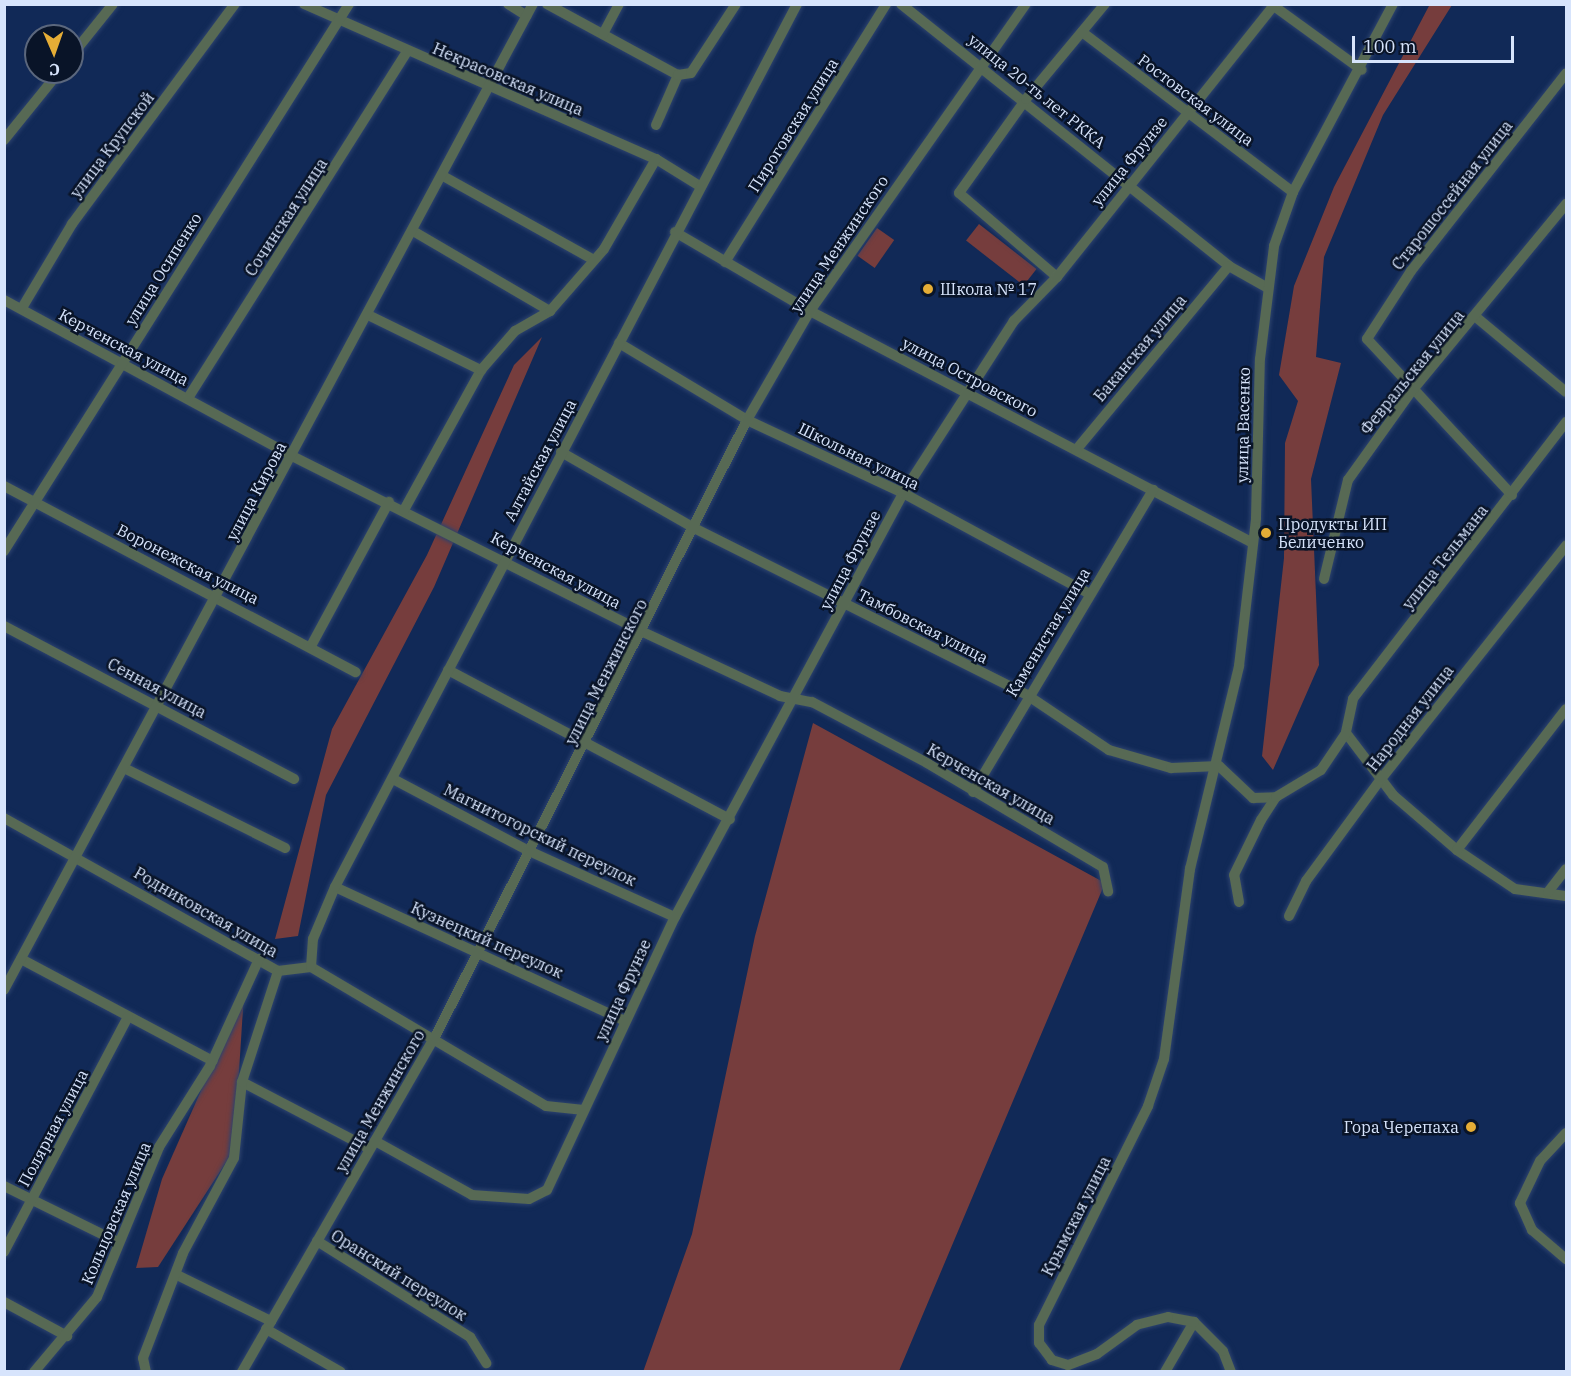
<!DOCTYPE html>
<meta charset="utf-8">
<style>
body{margin:0}
#map{position:relative;width:1571px;height:1376px;overflow:hidden;background:#112957;font-family:"IBM Plex Serif",serif}
div>[style]{position:absolute}
.green>*{inset:0;background:#763d3d;transform-origin:0 0}
.roads{filter:drop-shadow(0 0 2px #2d436e) drop-shadow(0 0 2px #2d436e)}
.minor>*{height:10px;margin:-5px;padding:0 5px;transform-origin:5px;border-radius:5px;background:#576954}
.dots>*{width:16px;height:16px;translate:-50% -50%;box-sizing:border-box;border:3px solid #091428;border-radius:50%}
span{translate:-50% -50%;white-space:nowrap;text-align:center;line-height:1.15;-webkit-text-stroke:5px #091428;paint-order:stroke}
.street-label{font-size:16px;color:#d7e4fc}
.poi-label{font-size:16px;color:#d7e4fc}
.left{translate:0 -50%;text-align:left}
.right{translate:-100% -50%;text-align:right}
.frame{position:absolute;inset:0;border:6px solid #d7e4fc;pointer-events:none}
.north{position:absolute;left:24px;top:24px;width:60px;height:60px;box-sizing:border-box;background:#091428;border:2px solid #5b677d;border-radius:50%;rotate:178deg;font-size:16px;font-weight:700;line-height:24px;text-align:center;color:#d7e4fc}
.north::after{content:'';display:block;margin:auto;width:21px;height:27px;background:#e5ad36;clip-path:polygon(50% 0,100% 100%,50% 72%,0 100%)}
.scale{position:absolute;left:1352px;top:36px;width:162px;height:27px;box-sizing:border-box;border:3px solid #d7e4fc;border-top:0;padding-left:8px;font-size:18px;line-height:21px;white-space:nowrap;color:#d7e4fc;-webkit-text-stroke:4px #091428;paint-order:stroke}
</style>
<div id="map">
<div class="green">
<i style="clip-path:polygon(1430px 4px,1452px 5px,1383px 115px,1324px 257px,1316px 357px,1341px 363px,1311px 479px,1319px 665px,1273px 770px,1262px 756px,1284px 558px,1285px 443px,1298px 401px,1279px 375px,1294px 286px,1334px 187px)"></i>
<i style="left:979px;top:224px;width:73px;height:21px;rotate:38deg"></i>
<i style="left:877px;top:228px;width:21px;height:34px;rotate:35deg"></i>
<i style="clip-path:polygon(542px 337px,434px 587px,326px 795px,298px 936px,275px 939px,332px 729px,427px 555px,514px 365px)"></i>
<i style="clip-path:polygon(813px 723px,1105px 883px,899px 1371px,643px 1372px,692px 1234px,755px 936px)"></i>
<i style="clip-path:polygon(244px 993px,234px 1150px,158px 1267px,136px 1268px,162px 1179px)"></i>
</div>
<div class="roads">
<div class="minor">
<i style="left:304px;top:4px;width:385px;rotate:23.8deg"></i>
<i style="left:656px;top:159px;width:49px;rotate:31.8deg"></i>
<i style="left:508px;top:4px;width:22px;rotate:32deg"></i>
<i style="left:547px;top:4px;width:149px;rotate:28.5deg"></i>
<i style="left:901px;top:4px;width:420px;rotate:38.6deg"></i>
<i style="left:1229px;top:266px;width:45px;rotate:29.4deg"></i>
<i style="left:1271px;top:4px;width:112px;rotate:36deg"></i>
<i style="left:1082px;top:32px;width:265px;rotate:37.2deg"></i>
<i style="left:603px;top:34px;width:34px;rotate:-62deg"></i>
<i style="left:72px;top:55px;width:65px;rotate:-51.2deg"></i>
<i style="left:656px;top:125px;width:55px;rotate:-66.3deg"></i>
<i style="left:678px;top:75px;width:13px;rotate:-9deg"></i>
<i style="left:691px;top:73px;width:82px;rotate:-56.9deg"></i>
<i style="left:4px;top:140px;width:87px;rotate:-51deg"></i>
<i style="left:443px;top:176px;width:171px;rotate:29.1deg"></i>
<i style="left:413px;top:231px;width:159px;rotate:30.3deg"></i>
<i style="left:675px;top:232px;width:156px;rotate:30.3deg"></i>
<i style="left:810px;top:311px;width:500px;rotate:27.64deg"></i>
<i style="left:725px;top:262px;width:304px;rotate:-58deg"></i>
<i style="left:1057px;top:277px;width:129px;rotate:-139.4deg"></i>
<i style="left:959px;top:193px;width:115px;rotate:-54.5deg"></i>
<i style="left:1026px;top:99px;width:124px;rotate:-50.3deg"></i>
<i style="left:4px;top:300px;width:328px;rotate:28.4deg"></i>
<i style="left:292px;top:456px;width:393px;rotate:26.6deg"></i>
<i style="left:643px;top:632px;width:151px;rotate:25deg"></i>
<i style="left:780px;top:696px;width:33px;rotate:11deg"></i>
<i style="left:812px;top:702px;width:130px;rotate:27.9deg"></i>
<i style="left:927px;top:763px;width:204px;rotate:30.6deg"></i>
<i style="left:1103px;top:867px;width:25px;rotate:78deg"></i>
<i style="left:22px;top:308px;width:98px;rotate:-59.2deg"></i>
<i style="left:72px;top:224px;width:274px;rotate:-53.5deg"></i>
<i style="left:368px;top:315px;width:126px;rotate:26deg"></i>
<i style="left:1476px;top:317px;width:117px;rotate:39.8deg"></i>
<i style="left:619px;top:343px;width:149px;rotate:31deg"></i>
<i style="left:747px;top:420px;width:172px;rotate:25.1deg"></i>
<i style="left:903px;top:493px;width:210px;rotate:28.4deg"></i>
<i style="left:188px;top:398px;width:410px;rotate:-57.7deg"></i>
<i style="left:1566px;top:422px;width:349px;rotate:127.6deg"></i>
<i style="left:1353px;top:699px;width:35px;rotate:102deg"></i>
<i style="left:1346px;top:733px;width:78px;rotate:52.8deg"></i>
<i style="left:1393px;top:795px;width:84px;rotate:40.7deg"></i>
<i style="left:1457px;top:850px;width:70px;rotate:33.9deg"></i>
<i style="left:1515px;top:889px;width:51px;rotate:7.8deg"></i>
<i style="left:1076px;top:450px;width:239px;rotate:-50.3deg"></i>
<i style="left:561px;top:452px;width:155px;rotate:29.7deg"></i>
<i style="left:696px;top:529px;width:370px;rotate:26.6deg"></i>
<i style="left:1027px;top:695px;width:99px;rotate:33.9deg"></i>
<i style="left:1109px;top:750px;width:65px;rotate:16.2deg"></i>
<i style="left:1171px;top:768px;width:48px;rotate:-2.4deg"></i>
<i style="left:1219px;top:766px;width:47px;rotate:43.3deg"></i>
<i style="left:1253px;top:798px;width:23px;rotate:-2deg"></i>
<i style="left:4px;top:486px;width:398px;rotate:27.9deg"></i>
<i style="left:1512px;top:495px;width:213px;rotate:-132.9deg"></i>
<i style="left:1367px;top:339px;width:81px;rotate:-57.1deg"></i>
<i style="left:1411px;top:271px;width:251px;rotate:-51.9deg"></i>
<i style="left:404px;top:510px;width:160px;rotate:-61.2deg"></i>
<i style="left:481px;top:370px;width:52px;rotate:-48.9deg"></i>
<i style="left:515px;top:331px;width:40px;rotate:-29.7deg"></i>
<i style="left:550px;top:311px;width:82px;rotate:-48.9deg"></i>
<i style="left:604px;top:249px;width:104px;rotate:-60deg"></i>
<i style="left:4px;top:551px;width:647px;rotate:-57.76deg"></i>
<i style="left:1324px;top:579px;width:102px;rotate:-76.4deg"></i>
<i style="left:1348px;top:480px;width:108px;rotate:-54.4deg"></i>
<i style="left:1411px;top:392px;width:244px;rotate:-50.5deg"></i>
<i style="left:4px;top:626px;width:328px;rotate:27.8deg"></i>
<i style="left:311px;top:646px;width:164px;rotate:-61.6deg"></i>
<i style="left:448px;top:670px;width:319px;rotate:27.9deg"></i>
<i style="left:124px;top:768px;width:180px;rotate:26.4deg"></i>
<i style="left:393px;top:779px;width:152px;rotate:27.9deg"></i>
<i style="left:527px;top:850px;width:162px;rotate:24.4deg"></i>
<i style="left:973px;top:792px;width:352px;rotate:-59.2deg"></i>
<i style="left:4px;top:818px;width:314px;rotate:29.2deg"></i>
<i style="left:278px;top:971px;width:33px;rotate:-7deg"></i>
<i style="left:311px;top:967px;width:273px;rotate:30.6deg"></i>
<i style="left:546px;top:1106px;width:38px;rotate:6deg"></i>
<i style="left:1457px;top:850px;width:178px;rotate:-52.3deg"></i>
<i style="left:335px;top:887px;width:319px;rotate:24.8deg"></i>
<i style="left:1548px;top:892px;width:29px;rotate:-52deg"></i>
<i style="left:1239px;top:902px;width:27px;rotate:-100deg"></i>
<i style="left:1234px;top:875px;width:61px;rotate:-63.9deg"></i>
<i style="left:1261px;top:820px;width:27px;rotate:-57deg"></i>
<i style="left:1276px;top:797px;width:52px;rotate:-31deg"></i>
<i style="left:1321px;top:770px;width:45px;rotate:-56deg"></i>
<i style="left:1289px;top:916px;width:39px;rotate:-64deg"></i>
<i style="left:1306px;top:881px;width:127px;rotate:-53.7deg"></i>
<i style="left:1381px;top:779px;width:298px;rotate:-51.6deg"></i>
<i style="left:21px;top:959px;width:217px;rotate:28deg"></i>
<i style="left:311px;top:967px;width:28px;rotate:-86deg"></i>
<i style="left:313px;top:939px;width:56px;rotate:-67.1deg"></i>
<i style="left:335px;top:887px;width:997px;rotate:-62.38deg"></i>
<i style="left:4px;top:990px;width:1119px;rotate:-61.79deg"></i>
<i style="left:242px;top:1082px;width:144px;rotate:27.6deg"></i>
<i style="left:1566px;top:1133px;width:38px;rotate:133deg"></i>
<i style="left:1540px;top:1161px;width:47px;rotate:115.5deg"></i>
<i style="left:1520px;top:1203px;width:30px;rotate:66deg"></i>
<i style="left:1532px;top:1230px;width:45px;rotate:40.5deg"></i>
<i style="left:375px;top:1141px;width:111px;rotate:29.1deg"></i>
<i style="left:472px;top:1195px;width:57px;rotate:4deg"></i>
<i style="left:529px;top:1199px;width:20px;rotate:-27deg"></i>
<i style="left:547px;top:1190px;width:302px;rotate:-64.9deg"></i>
<i style="left:675px;top:917px;width:481px;rotate:-61.7deg"></i>
<i style="left:903px;top:493px;width:205px;rotate:-57.2deg"></i>
<i style="left:1014px;top:321px;width:62px;rotate:-45.7deg"></i>
<i style="left:1057px;top:277px;width:349px;rotate:-51.4deg"></i>
<i style="left:4px;top:1186px;width:127px;rotate:26.2deg"></i>
<i style="left:317px;top:1241px;width:181px;rotate:32.1deg"></i>
<i style="left:470px;top:1337px;width:31px;rotate:58deg"></i>
<i style="left:4px;top:1252px;width:266px;rotate:-62.2deg"></i>
<i style="left:177px;top:1275px;width:105px;rotate:26.1deg"></i>
<i style="left:4px;top:1302px;width:72px;rotate:28.4deg"></i>
<i style="left:266px;top:1329px;width:86px;rotate:29.8deg"></i>
<i style="left:34px;top:1372px;width:98px;rotate:-50deg"></i>
<i style="left:97px;top:1297px;width:162px;rotate:-67.5deg"></i>
<i style="left:159px;top:1147px;width:96px;rotate:-57.8deg"></i>
<i style="left:210px;top:1066px;width:118px;rotate:-65.4deg"></i>
<i style="left:146px;top:1372px;width:14px;rotate:-102deg"></i>
<i style="left:143px;top:1358px;width:112px;rotate:-69.1deg"></i>
<i style="left:183px;top:1253px;width:108px;rotate:-61.8deg"></i>
<i style="left:234px;top:1158px;width:76px;rotate:-84deg"></i>
<i style="left:242px;top:1082px;width:117px;rotate:-72deg"></i>
<i style="left:242px;top:1372px;width:387px;rotate:-60.1deg"></i>
<i style="left:435px;top:1037px;width:691px;rotate:-63.18deg"></i>
<i style="left:747px;top:420px;width:126px;rotate:-60deg"></i>
<i style="left:810px;top:311px;width:375px;rotate:-54.9deg"></i>
<i style="left:1165px;top:1372px;width:58px;rotate:-59.9deg"></i>
<i style="left:1231px;top:1372px;width:22px;rotate:-111deg"></i>
<i style="left:1223px;top:1351px;width:41px;rotate:-135deg"></i>
<i style="left:1194px;top:1322px;width:26px;rotate:-169deg"></i>
<i style="left:1168px;top:1317px;width:32px;rotate:166deg"></i>
<i style="left:1137px;top:1325px;width:49px;rotate:144.1deg"></i>
<i style="left:1097px;top:1354px;width:31px;rotate:159deg"></i>
<i style="left:1068px;top:1365px;width:17px;rotate:-163deg"></i>
<i style="left:1052px;top:1360px;width:21px;rotate:-127deg"></i>
<i style="left:1039px;top:1343px;width:18px;rotate:-90deg"></i>
<i style="left:1039px;top:1325px;width:245px;rotate:-63.5deg"></i>
<i style="left:1148px;top:1106px;width:50px;rotate:-71.2deg"></i>
<i style="left:1164px;top:1059px;width:192px;rotate:-82.2deg"></i>
<i style="left:1190px;top:869px;width:209px;rotate:-76.4deg"></i>
<i style="left:1239px;top:666px;width:149px;rotate:-83.4deg"></i>
<i style="left:1256px;top:518px;width:159px;rotate:-88.6deg"></i>
<i style="left:1260px;top:359px;width:114px;rotate:-82.9deg"></i>
<i style="left:1274px;top:246px;width:57px;rotate:-70.6deg"></i>
<i style="left:1293px;top:192px;width:213px;rotate:-62deg"></i>
</div>
</div>
<div class="dots">
<i style="left:928px;top:289px;background:#e5ad36"></i>
<i style="left:1266px;top:533px;background:#e5ad36"></i>
<i style="left:1471px;top:1127px;background:#e5ad36"></i>
</div>
<div class="street-label">
<span style="left:508px;top:79px;rotate:23deg">Некрасовская улица</span>
<span style="left:1037px;top:91px;rotate:39deg">улица 20-ть лет РККА</span>
<span style="left:1196px;top:100px;rotate:37deg">Ростовская улица</span>
<span style="left:793px;top:125px;rotate:-58deg">Пироговская улица</span>
<span style="left:112px;top:145px;rotate:-53deg">улица Крупской</span>
<span style="left:1129px;top:161px;rotate:-51deg">улица Фрунзе</span>
<span style="left:1452px;top:195px;rotate:-52deg">Старошоссейная улица</span>
<span style="left:286px;top:217px;rotate:-57deg">Сочинская улица</span>
<span style="left:839px;top:244px;rotate:-56deg">улица Менжинского</span>
<span style="left:163px;top:269px;rotate:-58deg">улица Осипенко</span>
<span style="left:124px;top:347px;rotate:28deg">Керченская улица</span>
<span style="left:1140px;top:348px;rotate:-50deg">Баканская улица</span>
<span style="left:1412px;top:372px;rotate:-51deg">Февральская улица</span>
<span style="left:970px;top:377px;rotate:28deg">улица Островского</span>
<span style="left:1243px;top:425px;rotate:-89deg">улица Васенко</span>
<span style="left:859px;top:456px;rotate:26deg">Школьная улица</span>
<span style="left:540px;top:460px;rotate:-62deg">Алтайская улица</span>
<span style="left:256px;top:491px;rotate:-62deg">улица Кирова</span>
<span style="left:1445px;top:557px;rotate:-52deg">улица Тельмана</span>
<span style="left:850px;top:560px;rotate:-62deg">улица Фрунзе</span>
<span style="left:188px;top:564px;rotate:27deg">Воронежская улица</span>
<span style="left:556px;top:570px;rotate:28deg">Керченская улица</span>
<span style="left:923px;top:626px;rotate:27deg">Тамбовская улица</span>
<span style="left:1048px;top:632px;rotate:-59deg">Каменистая улица</span>
<span style="left:606px;top:672px;rotate:-63deg">улица Менжинского</span>
<span style="left:157px;top:688px;rotate:28deg">Сенная улица</span>
<span style="left:1410px;top:718px;rotate:-52deg">Народная улица</span>
<span style="left:991px;top:784px;rotate:30deg">Керченская улица</span>
<span style="left:540px;top:835px;rotate:26deg">Магнитогорский переулок</span>
<span style="left:206px;top:912px;rotate:30deg">Родниковская улица</span>
<span style="left:487px;top:940px;rotate:24deg">Кузнецкий переулок</span>
<span style="left:623px;top:990px;rotate:-65deg">улица Фрунзе</span>
<span style="left:380px;top:1101px;rotate:-60deg">улица Менжинского</span>
<span style="left:53px;top:1128px;rotate:-62deg">Полярная улица</span>
<span style="left:116px;top:1213px;rotate:-67deg">Кольцовская улица</span>
<span style="left:1076px;top:1216px;rotate:-63deg">Крымская улица</span>
<span style="left:399px;top:1275px;rotate:32deg">Оранский переулок</span>
</div>
<div class="poi-label">
<span class="left" style="left:940px;top:289px">Школа № 17</span>
<span class="left" style="left:1278px;top:533px">Продукты ИП<br>Беличенко</span>
<span class="right" style="left:1459px;top:1127px">Гора Черепаха</span>
</div>
<div class="frame"></div>
<div class="north">С</div>
<div class="scale">100 m</div>
</div>
